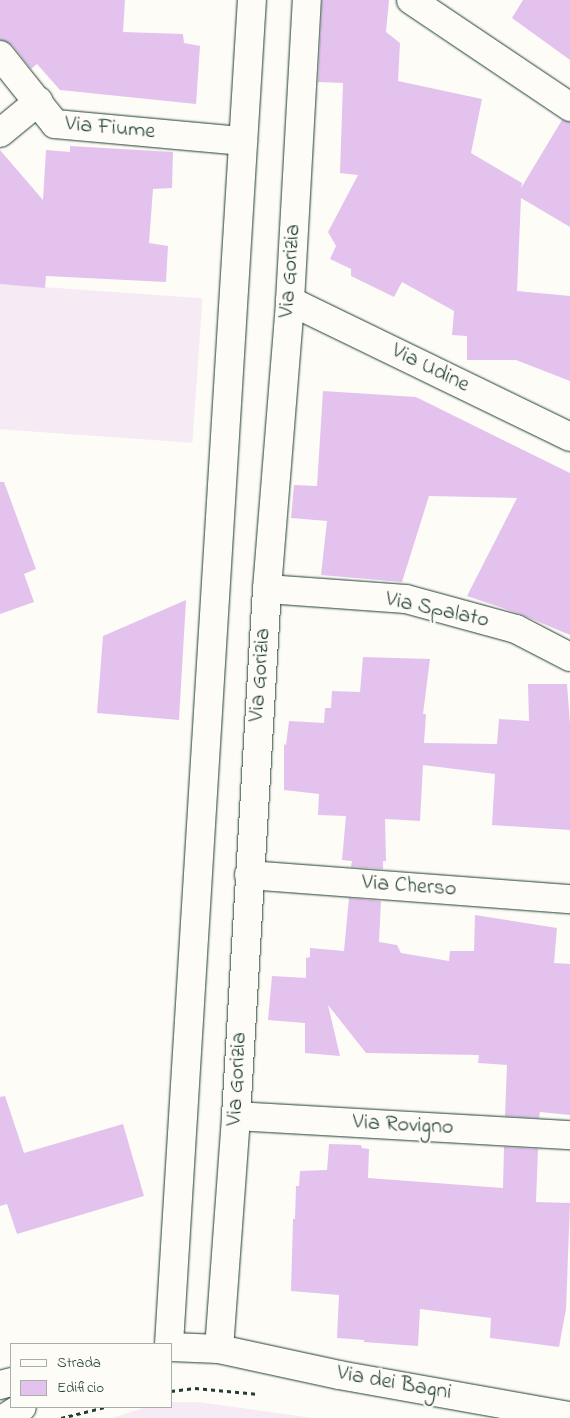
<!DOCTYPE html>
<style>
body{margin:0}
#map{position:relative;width:570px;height:1418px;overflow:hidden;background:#fdfcf7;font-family:"Indie Flower",sans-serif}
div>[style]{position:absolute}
.built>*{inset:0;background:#f6ebf4;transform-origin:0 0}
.building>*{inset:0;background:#e4c2ee}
.path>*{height:3px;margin-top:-1.5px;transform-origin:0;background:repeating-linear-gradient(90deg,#1f3d34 0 4px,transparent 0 8px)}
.roads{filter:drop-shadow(0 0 1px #1f3d34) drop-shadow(0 0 1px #1f3d34)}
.street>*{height:28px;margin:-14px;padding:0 14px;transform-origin:14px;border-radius:14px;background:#fdfcf7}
.secondary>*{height:28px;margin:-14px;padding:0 14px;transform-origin:14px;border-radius:14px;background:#fdfcf7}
span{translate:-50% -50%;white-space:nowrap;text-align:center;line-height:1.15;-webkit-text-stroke:4.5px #fdfcf7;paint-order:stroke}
.street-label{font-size:22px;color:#1f3d34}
.legend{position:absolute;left:10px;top:1343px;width:162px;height:65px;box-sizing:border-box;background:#fdfcf7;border:1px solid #a4b0a9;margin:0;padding:6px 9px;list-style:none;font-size:15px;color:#1f3d34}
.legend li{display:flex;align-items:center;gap:10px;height:25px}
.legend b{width:25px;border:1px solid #a4b0a9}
</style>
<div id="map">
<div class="built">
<i style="left:0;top:284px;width:203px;height:145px;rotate:4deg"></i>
<i style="clip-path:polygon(171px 1402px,198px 1402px,313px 1418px,113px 1418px,146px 1407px,171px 1407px)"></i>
</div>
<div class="building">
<i style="clip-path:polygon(0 0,125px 0,123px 32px,183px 34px,184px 43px,200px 46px,196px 104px,60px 90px,37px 64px,31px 69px,12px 45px,0 40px)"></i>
<i style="clip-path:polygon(322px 0,389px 0,386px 32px,400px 43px,398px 81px,482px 99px,471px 153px,522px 183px,521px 188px,562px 120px,570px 122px,570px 227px,521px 198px,517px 291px,570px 296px,570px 381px,516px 360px,467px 360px,467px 336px,452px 335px,454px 311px,402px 282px,394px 297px,351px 276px,351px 269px,330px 259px,336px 246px,328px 232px,358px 175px,340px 173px,343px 83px,318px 82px)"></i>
<i style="clip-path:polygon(523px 0,570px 0,570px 60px,512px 18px)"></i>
<i style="clip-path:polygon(70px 146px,173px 152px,172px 188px,153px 189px,149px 243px,168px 246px,166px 282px,46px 276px,45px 288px,0 284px,0 150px,43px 200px,46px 150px,70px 152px)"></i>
<i style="clip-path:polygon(323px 391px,416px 397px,570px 473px,570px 635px,520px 614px,467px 596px,517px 498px,429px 496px,402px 582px,321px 575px,327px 521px,291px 518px,294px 485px,317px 486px)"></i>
<i style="clip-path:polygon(0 482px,4px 482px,36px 569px,24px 574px,34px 602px,0 614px)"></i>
<i style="clip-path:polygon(186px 600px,179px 720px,97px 713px,103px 636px)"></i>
<i style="clip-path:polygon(363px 657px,430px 659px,423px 714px,426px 714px,424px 743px,497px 744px,499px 719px,529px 721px,528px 684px,567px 684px,570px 724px,570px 830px,492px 825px,495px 774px,423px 765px,420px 821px,385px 819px,386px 861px,383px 861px,383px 869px,351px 867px,352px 861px,342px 860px,346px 816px,318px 815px,319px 794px,284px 790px,284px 744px,286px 745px,289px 721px,324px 723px,325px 708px,331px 708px,332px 691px,360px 692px)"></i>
<i style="clip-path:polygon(349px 898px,381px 901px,379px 942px,397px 945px,401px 953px,449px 961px,450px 951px,474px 951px,475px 915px,557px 928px,554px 963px,570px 964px,570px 1115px,540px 1112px,539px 1118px,505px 1116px,507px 1065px,478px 1063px,479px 1055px,366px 1053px,328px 1005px,340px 1056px,305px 1053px,305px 1023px,268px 1020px,272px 976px,306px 978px,306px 958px,310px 957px,310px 948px,344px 951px)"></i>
<i style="clip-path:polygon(5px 1096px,24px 1153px,123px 1124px,144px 1196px,17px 1234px,7px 1204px,0 1206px,0 1097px)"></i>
<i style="clip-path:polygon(329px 1144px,361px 1145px,362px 1148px,369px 1149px,368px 1178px,503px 1188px,504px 1147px,538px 1149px,536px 1202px,570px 1203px,566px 1309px,559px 1347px,490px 1338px,491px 1318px,420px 1309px,418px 1346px,364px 1342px,364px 1340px,337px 1338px,339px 1295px,291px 1291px,293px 1219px,295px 1219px,296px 1186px,299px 1186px,300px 1171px,327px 1170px)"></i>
</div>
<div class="path">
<i style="left:171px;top:1391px;width:24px;rotate:-7deg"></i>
<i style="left:195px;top:1388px;width:63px;rotate:5.4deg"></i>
<i style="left:61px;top:1418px;width:45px;rotate:-14deg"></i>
</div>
<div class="roads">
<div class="street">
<i style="left:411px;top:0;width:192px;rotate:33.9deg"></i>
<i style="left:0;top:55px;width:88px;rotate:51.4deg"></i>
<i style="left:55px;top:124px;width:189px;rotate:5.2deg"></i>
<i style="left:0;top:133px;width:50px;rotate:-39.4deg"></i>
<i style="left:290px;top:301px;width:311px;rotate:25.9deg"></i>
<i style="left:267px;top:589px;width:139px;rotate:4.1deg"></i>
<i style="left:406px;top:599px;width:114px;rotate:15.3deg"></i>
<i style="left:516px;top:629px;width:61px;rotate:27.4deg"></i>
<i style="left:249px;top:875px;width:322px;rotate:4.3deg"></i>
<i style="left:236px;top:1116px;width:335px;rotate:3.3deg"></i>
</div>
<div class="secondary">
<i style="left:169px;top:1344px;width:1347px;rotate:-86.47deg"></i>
<i style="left:171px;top:1347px;width:48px;rotate:2.4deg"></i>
<i style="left:219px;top:1349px;width:123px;rotate:12.2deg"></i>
<i style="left:339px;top:1375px;width:235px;rotate:10.1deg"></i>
<i style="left:219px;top:1349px;width:234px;rotate:-85.8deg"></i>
<i style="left:236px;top:1116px;width:528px;rotate:-86.63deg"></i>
<i style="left:267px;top:589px;width:289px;rotate:-85.4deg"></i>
<i style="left:290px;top:301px;width:301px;rotate:-86.8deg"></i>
<i style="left:0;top:1385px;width:11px;rotate:-15deg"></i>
<i style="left:5px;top:1418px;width:20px;rotate:-33deg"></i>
</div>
</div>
<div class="street-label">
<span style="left:110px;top:129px;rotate:5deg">Via Fiume</span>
<span style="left:291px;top:271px;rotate:-86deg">Via Gorizia</span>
<span style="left:430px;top:369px;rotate:26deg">Via Udine</span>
<span style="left:437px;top:611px;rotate:12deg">Via Spalato</span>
<span style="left:261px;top:675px;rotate:-86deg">Via Gorizia</span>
<span style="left:409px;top:887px;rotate:4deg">Via Cherso</span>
<span style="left:238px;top:1079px;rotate:-87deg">Via Gorizia</span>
<span style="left:403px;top:1126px;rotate:3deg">Via Rovigno</span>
<span style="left:394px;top:1384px;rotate:10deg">Via dei Bagni</span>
</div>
<ul class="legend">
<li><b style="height:6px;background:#fdfcf7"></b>Strada</li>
<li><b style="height:14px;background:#e4c2ee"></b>Edificio</li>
</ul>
</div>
